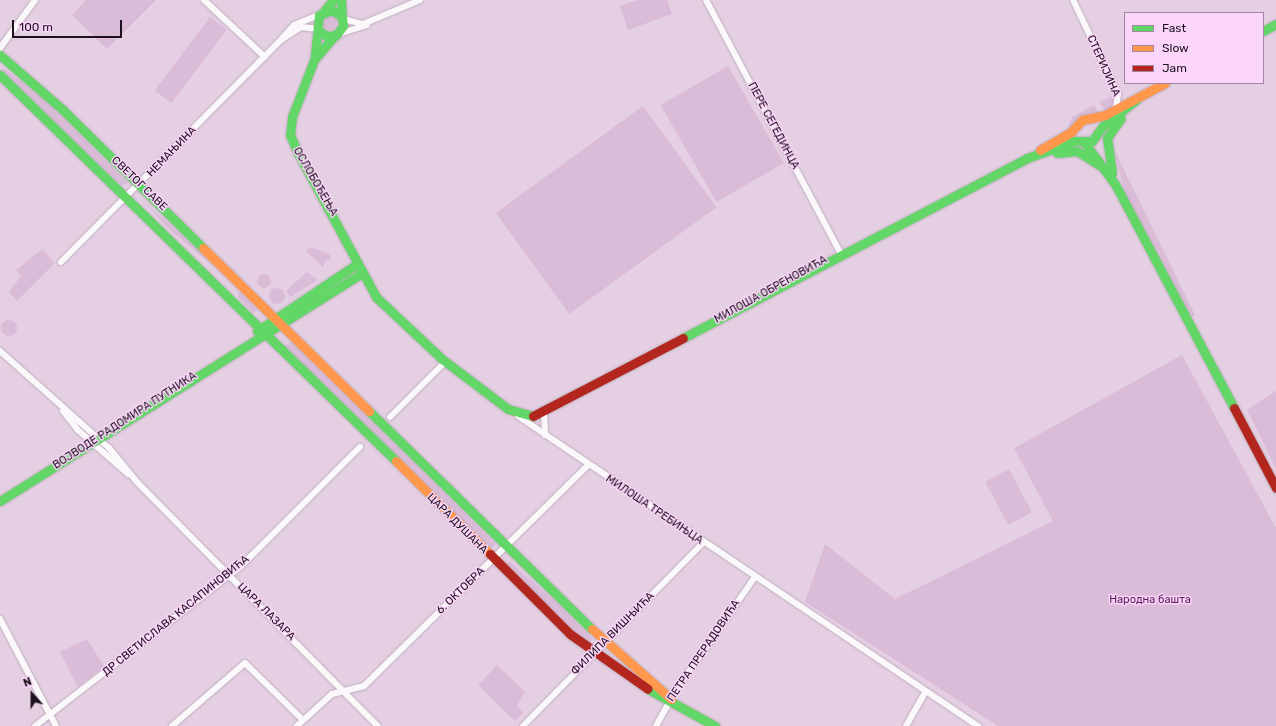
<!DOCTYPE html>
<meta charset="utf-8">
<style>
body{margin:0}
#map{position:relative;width:1276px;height:726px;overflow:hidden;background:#e5d0e3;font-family:Rubik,sans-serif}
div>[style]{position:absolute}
.green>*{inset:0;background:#dabcd8;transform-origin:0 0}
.round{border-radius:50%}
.roads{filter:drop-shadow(0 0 1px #bfaebd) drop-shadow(0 0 1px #bfaebd)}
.street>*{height:6px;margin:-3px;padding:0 3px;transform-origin:3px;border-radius:3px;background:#fbf8fb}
.fast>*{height:9px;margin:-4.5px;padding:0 4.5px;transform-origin:4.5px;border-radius:4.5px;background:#63d668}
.slow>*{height:9px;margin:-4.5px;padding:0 4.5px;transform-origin:4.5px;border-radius:4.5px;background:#ff974d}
.jam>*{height:9px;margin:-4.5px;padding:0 4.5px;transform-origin:4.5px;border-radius:4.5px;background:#b3261e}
span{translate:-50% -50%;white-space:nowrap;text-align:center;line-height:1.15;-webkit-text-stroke:3px #fad5f9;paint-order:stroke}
.street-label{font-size:11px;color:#1d111d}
.park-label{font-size:11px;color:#5e195f}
.legend{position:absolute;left:1124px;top:12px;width:140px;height:72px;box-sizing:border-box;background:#fad5f9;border:1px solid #a287a1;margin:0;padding:5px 7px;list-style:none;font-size:12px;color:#1d111d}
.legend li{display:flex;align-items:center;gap:8px;height:20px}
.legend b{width:20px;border:1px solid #a287a1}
.north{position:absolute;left:12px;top:674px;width:40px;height:40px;-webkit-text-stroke:3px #fad5f9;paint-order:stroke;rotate:339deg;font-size:11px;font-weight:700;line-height:16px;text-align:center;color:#1d111d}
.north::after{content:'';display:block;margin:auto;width:14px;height:18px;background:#1d111d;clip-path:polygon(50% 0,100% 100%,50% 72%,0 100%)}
.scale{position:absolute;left:12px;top:20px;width:110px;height:18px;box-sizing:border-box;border:2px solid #1d111d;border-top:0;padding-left:5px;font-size:12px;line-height:14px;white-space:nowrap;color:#1d111d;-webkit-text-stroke:3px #fad5f9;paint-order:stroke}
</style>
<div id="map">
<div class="green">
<i style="clip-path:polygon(86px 0,156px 0,107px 49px,72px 15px)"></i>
<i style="clip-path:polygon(637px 0,667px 0,672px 14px,628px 30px,620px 6px)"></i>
<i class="round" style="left:323px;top:16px;width:14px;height:14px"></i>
<i style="left:210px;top:17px;width:21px;height:92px;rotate:37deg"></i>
<i style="left:728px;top:66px;width:112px;height:78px;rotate:60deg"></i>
<i style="clip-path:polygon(3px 68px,41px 96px,128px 183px,121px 185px,0 71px)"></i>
<i style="clip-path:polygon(1114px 95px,1114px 105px,1105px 111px,1099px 102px)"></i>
<i style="clip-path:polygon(1094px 105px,1099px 114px,1066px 132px,1072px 117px)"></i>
<i style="left:643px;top:106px;width:125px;height:182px;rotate:54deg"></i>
<i style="clip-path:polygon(1113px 147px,1195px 315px,1191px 317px,1126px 196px)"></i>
<i style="clip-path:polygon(141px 199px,183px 236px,222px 273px,171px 231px)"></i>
<i style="clip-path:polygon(311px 247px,330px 255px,331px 261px,326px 260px,323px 267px,306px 251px)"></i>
<i style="clip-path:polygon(42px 249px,55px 263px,17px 301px,9px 292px,21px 276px,16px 270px)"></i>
<i style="clip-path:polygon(307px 272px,318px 280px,290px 297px,286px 291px)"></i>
<i class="round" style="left:257px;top:274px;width:14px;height:14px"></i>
<i class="round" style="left:269px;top:288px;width:16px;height:16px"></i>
<i style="clip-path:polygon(238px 292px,241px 293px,258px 309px,253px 313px,238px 297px)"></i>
<i class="round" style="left:1px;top:320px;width:16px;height:16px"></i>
<i style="clip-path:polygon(291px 342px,415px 463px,496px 544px,491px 548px,282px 348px)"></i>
<i style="clip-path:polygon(1182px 355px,1276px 528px,1276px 726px,998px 726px,805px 602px,825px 544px,895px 599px,1053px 521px,1014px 448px)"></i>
<i style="clip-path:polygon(1276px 391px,1276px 469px,1247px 410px)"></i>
<i style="left:1009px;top:469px;width:49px;height:27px;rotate:62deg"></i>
<i style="clip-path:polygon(509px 561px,556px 602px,593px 639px,588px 643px,553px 613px,504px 566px)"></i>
<i style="clip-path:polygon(87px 639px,104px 666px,78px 687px,60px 652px)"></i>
<i style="clip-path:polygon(497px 665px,525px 692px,517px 706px,523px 713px,515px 721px,478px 685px)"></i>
</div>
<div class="roads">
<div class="street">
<i style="left:204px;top:0;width:83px;rotate:43.1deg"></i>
<i style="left:706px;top:0;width:285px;rotate:62deg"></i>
<i style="left:1073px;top:0;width:104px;rotate:64.4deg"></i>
<i style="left:1118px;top:94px;width:15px;rotate:98deg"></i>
<i style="left:343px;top:19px;width:21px;rotate:14deg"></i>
<i style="left:363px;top:24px;width:62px;rotate:-22.8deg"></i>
<i style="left:338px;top:34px;width:30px;rotate:-17deg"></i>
<i style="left:283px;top:37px;width:16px;rotate:-47deg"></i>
<i style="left:294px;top:25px;width:27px;rotate:-22deg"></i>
<i style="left:0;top:48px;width:59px;rotate:-53.9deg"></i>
<i style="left:61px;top:262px;width:313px;rotate:-45.3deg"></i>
<i style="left:281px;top:40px;width:24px;rotate:-33deg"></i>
<i style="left:301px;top:27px;width:17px;rotate:7deg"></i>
<i style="left:0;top:351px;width:146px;rotate:41.7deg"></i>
<i style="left:109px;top:448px;width:44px;rotate:50.5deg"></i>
<i style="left:137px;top:482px;width:343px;rotate:45.4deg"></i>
<i style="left:63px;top:411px;width:24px;rotate:52deg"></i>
<i style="left:78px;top:430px;width:67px;rotate:41.3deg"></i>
<i style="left:544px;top:413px;width:22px;rotate:87deg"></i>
<i style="left:518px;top:416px;width:555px;rotate:33.98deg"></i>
<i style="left:390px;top:417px;width:79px;rotate:-45deg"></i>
<i style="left:0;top:619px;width:121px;rotate:62.4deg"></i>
<i style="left:35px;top:726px;width:259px;rotate:-37.8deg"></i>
<i style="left:240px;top:567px;width:170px;rotate:-45deg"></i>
<i style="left:172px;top:726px;width:96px;rotate:-40.8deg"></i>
<i style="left:245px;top:663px;width:81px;rotate:44.5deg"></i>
<i style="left:297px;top:726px;width:47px;rotate:-42.4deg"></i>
<i style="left:332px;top:694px;width:33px;rotate:-14deg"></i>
<i style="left:364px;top:686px;width:315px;rotate:-44.6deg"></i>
<i style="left:523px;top:726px;width:258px;rotate:-45.5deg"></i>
<i style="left:656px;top:726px;width:38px;rotate:-61deg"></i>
<i style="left:674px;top:693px;width:141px;rotate:-55.1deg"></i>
<i style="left:906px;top:726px;width:40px;rotate:-60.3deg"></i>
</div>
<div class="fast">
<i style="left:341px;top:0;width:17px;rotate:87deg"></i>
<i style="left:324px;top:11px;width:14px;rotate:-51deg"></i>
<i style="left:1263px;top:31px;width:15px;rotate:-28deg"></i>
<i style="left:334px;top:36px;width:31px;rotate:130deg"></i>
<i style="left:314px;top:60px;width:61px;rotate:111.1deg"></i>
<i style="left:292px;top:117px;width:18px;rotate:96deg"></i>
<i style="left:290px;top:135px;width:22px;rotate:66deg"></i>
<i style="left:299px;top:155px;width:162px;rotate:61.5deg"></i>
<i style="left:376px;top:297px;width:91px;rotate:43.2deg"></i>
<i style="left:442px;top:359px;width:83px;rotate:37.1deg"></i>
<i style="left:508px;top:409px;width:26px;rotate:16deg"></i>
<i style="left:0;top:55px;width:84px;rotate:41.1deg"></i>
<i style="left:63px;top:110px;width:197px;rotate:44.6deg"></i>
<i style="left:315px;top:55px;width:40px;rotate:-84.3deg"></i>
<i style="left:319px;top:15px;width:14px;rotate:-21deg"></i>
<i style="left:332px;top:10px;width:12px;rotate:35deg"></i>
<i style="left:342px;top:17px;width:9px;rotate:84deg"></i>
<i style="left:343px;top:26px;width:11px;rotate:128deg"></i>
<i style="left:336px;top:35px;width:9px;rotate:174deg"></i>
<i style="left:327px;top:36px;width:9px;rotate:-148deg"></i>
<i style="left:0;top:75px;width:553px;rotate:44.27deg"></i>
<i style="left:1084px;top:142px;width:52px;rotate:53.6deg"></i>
<i style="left:1115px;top:184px;width:254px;rotate:62deg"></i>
<i style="left:1057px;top:153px;width:20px;rotate:-6deg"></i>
<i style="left:1077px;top:151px;width:28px;rotate:32deg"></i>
<i style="left:1112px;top:173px;width:35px;rotate:-98deg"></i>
<i style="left:1107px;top:138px;width:24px;rotate:-55deg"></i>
<i style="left:257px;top:331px;width:120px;rotate:-33.8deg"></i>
<i style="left:683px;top:338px;width:388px;rotate:-27.6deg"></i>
<i style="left:1027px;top:158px;width:51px;rotate:-19.5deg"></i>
<i style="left:1075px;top:141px;width:17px"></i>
<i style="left:1092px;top:141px;width:19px;rotate:-54deg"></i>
<i style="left:1103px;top:126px;width:43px;rotate:-38.5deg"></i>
<i style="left:369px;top:411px;width:312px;rotate:44.4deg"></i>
<i style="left:0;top:501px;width:426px;rotate:-32.2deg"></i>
<i style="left:648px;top:689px;width:77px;rotate:28.9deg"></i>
</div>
<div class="slow">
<i style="left:1040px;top:150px;width:36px;rotate:-30deg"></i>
<i style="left:1071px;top:132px;width:16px;rotate:-47deg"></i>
<i style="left:1082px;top:120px;width:24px;rotate:-12deg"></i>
<i style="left:1105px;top:115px;width:68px;rotate:-28.1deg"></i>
<i style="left:203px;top:248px;width:233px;rotate:44.5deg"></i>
<i style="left:396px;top:461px;width:132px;rotate:44.7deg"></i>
<i style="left:592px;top:629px;width:106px;rotate:41.5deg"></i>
</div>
<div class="jam">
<i style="left:1234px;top:408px;width:90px;rotate:62.3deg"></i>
<i style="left:533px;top:416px;width:169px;rotate:-27.5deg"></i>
<i style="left:490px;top:554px;width:113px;rotate:45deg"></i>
<i style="left:570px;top:634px;width:95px;rotate:35.2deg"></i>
</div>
</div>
<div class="street-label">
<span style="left:1103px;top:66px;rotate:66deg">СТЕРИЈИНА</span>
<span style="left:773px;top:126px;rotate:62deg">ПЕРЕ СЕГЕДИНЦА</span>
<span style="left:172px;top:152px;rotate:-46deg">НЕМАЊИНА</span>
<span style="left:315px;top:182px;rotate:60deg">ОСЛОБОЂЕЊА</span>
<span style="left:139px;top:184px;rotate:44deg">СВЕТОГ САВЕ</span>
<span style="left:771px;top:290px;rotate:-29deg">МИЛОША ОБРЕНОВИЋА</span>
<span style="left:125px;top:421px;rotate:-33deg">ВОЈВОДЕ РАДОМИРА ПУТНИКА</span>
<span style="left:654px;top:510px;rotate:34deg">МИЛОША ТРЕБИЊЦА</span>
<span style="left:457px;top:524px;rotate:45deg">ЦАРА ДУШАНА</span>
<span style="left:461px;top:591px;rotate:-44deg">6. ОКТОБРА</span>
<span style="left:266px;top:612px;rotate:45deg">ЦАРА ЛАЗАРА</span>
<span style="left:176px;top:616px;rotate:-39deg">ДР СВЕТИСЛАВА КАСАПИНОВИЋА</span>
<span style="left:613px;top:634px;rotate:-45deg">ФИЛИПА ВИШЊИЋА</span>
<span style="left:704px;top:651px;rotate:-56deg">ПЕТРА ПРЕРАДОВИЋА</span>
</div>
<div class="park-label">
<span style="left:1150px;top:600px">Народна башта</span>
</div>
<ul class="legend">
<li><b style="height:5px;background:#63d668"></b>Fast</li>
<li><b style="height:5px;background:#ff974d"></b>Slow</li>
<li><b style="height:5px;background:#b3261e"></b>Jam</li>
</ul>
<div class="north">N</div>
<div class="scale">100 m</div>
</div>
